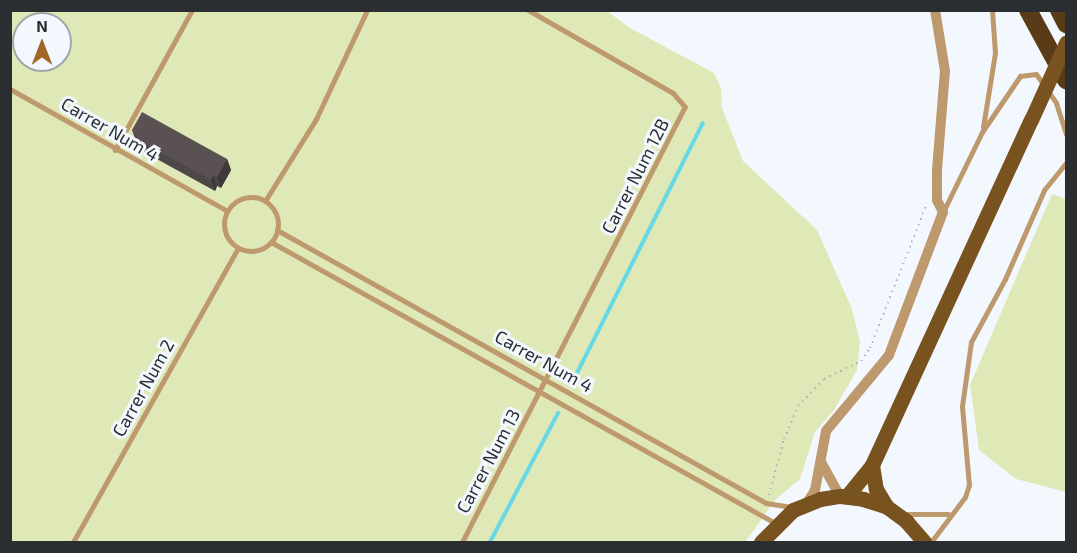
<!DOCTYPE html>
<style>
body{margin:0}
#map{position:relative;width:1077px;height:553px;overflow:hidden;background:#f2f8fe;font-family:"Exo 2",sans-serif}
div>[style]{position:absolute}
.green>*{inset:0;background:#dee9b7}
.stream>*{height:4px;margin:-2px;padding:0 2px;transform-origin:2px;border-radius:2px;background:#67d8e6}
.path>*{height:2px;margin-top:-1px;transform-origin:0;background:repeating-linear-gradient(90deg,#b0b5ba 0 1.5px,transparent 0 6px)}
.service>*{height:5px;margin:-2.5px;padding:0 2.5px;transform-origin:2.5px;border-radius:2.5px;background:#bf996e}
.service>.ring{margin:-2.5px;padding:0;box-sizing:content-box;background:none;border:5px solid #bf996e;border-radius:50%}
.minor>*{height:10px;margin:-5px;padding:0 5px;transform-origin:5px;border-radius:5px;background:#bf996e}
.primary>*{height:15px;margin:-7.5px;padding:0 7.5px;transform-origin:7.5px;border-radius:7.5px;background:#78521f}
.motorway>*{height:18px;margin:-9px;padding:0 9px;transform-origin:9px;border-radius:9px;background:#593c17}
.primary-bridge>*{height:15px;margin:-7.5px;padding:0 7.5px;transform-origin:7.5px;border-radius:7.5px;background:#78521f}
.wall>*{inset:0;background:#4d4747}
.shaded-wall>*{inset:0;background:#3f3939}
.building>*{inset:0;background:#5a5252}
span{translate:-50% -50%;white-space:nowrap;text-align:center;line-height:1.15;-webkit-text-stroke:6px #f2f8fe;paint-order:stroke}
.street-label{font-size:18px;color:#2b2e30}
.frame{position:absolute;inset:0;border:12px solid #2b2e30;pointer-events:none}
.north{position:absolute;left:12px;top:12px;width:60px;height:60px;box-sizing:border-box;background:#f2f8fe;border:2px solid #a2a7ac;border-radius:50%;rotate:0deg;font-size:16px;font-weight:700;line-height:24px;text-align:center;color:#2b2e30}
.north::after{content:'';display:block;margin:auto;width:21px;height:27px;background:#a16727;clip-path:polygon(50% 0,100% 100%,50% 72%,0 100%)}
</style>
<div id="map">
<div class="green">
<i style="clip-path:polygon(evenodd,10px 11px,607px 11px,630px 28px,714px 73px,721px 88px,722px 108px,743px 161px,817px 230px,852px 309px,860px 342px,857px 370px,834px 410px,815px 432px,800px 479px,776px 499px,745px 542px,11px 542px,10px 11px,24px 24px,60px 24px,60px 60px,24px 60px,24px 24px)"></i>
<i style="clip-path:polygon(1052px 194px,1066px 199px,1066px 492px,1016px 479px,979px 450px,970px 385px)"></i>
</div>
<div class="stream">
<i style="left:572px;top:383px;width:291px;rotate:-63.3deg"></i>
<i style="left:490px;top:542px;width:146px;rotate:-62.2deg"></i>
</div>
<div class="path">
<i style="left:769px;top:495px;width:58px;rotate:-75deg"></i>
<i style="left:784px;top:439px;width:36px;rotate:-67deg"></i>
<i style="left:798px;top:406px;width:37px;rotate:-46deg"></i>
<i style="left:824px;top:379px;width:41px;rotate:-25.9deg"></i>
<i style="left:861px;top:361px;width:16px;rotate:-55deg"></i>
<i style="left:870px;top:348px;width:156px;rotate:-68.5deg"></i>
</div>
<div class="service">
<i style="left:10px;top:89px;width:249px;rotate:29.3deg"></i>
<i style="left:983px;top:127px;width:75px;rotate:-80.8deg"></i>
<i style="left:995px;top:53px;width:43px;rotate:-94deg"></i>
<i style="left:115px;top:150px;width:160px;rotate:-61.2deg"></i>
<i class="ring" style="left:224px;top:197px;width:49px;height:49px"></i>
<i style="left:265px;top:201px;width:97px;rotate:-58.1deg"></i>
<i style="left:316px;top:119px;width:120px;rotate:-64.9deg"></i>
<i style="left:943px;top:212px;width:89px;rotate:-64deg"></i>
<i style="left:982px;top:132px;width:68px;rotate:-55.8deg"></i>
<i style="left:1020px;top:76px;width:16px;rotate:-7deg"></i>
<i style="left:1036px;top:74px;width:35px;rotate:55deg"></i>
<i style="left:1056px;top:103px;width:33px;rotate:72deg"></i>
<i style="left:277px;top:230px;width:560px;rotate:29.17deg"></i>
<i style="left:766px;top:503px;width:26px;rotate:9deg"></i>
<i style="left:271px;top:242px;width:577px;rotate:29.14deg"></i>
<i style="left:904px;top:514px;width:44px"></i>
<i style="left:73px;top:542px;width:337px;rotate:-60.7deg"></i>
<i style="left:462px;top:542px;width:489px;rotate:-62.9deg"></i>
<i style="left:685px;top:107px;width:18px;rotate:-131deg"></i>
<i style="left:673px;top:93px;width:167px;rotate:-150.2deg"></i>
<i style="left:931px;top:542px;width:56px;rotate:-52.9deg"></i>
<i style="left:965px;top:497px;width:13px;rotate:-72deg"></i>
<i style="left:969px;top:485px;width:79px;rotate:-95.1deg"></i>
<i style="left:962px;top:406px;width:65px;rotate:-82deg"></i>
<i style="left:971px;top:342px;width:72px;rotate:-61.6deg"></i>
<i style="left:1005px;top:279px;width:97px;rotate:-66.3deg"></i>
<i style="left:1044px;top:190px;width:35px;rotate:-51deg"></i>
</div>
<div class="minor">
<i style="left:821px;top:462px;width:39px;rotate:61deg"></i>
<i style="left:807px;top:503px;width:15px;rotate:-58deg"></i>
<i style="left:815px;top:490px;width:60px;rotate:-79.4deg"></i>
<i style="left:826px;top:431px;width:99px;rotate:-50.3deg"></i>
<i style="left:889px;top:355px;width:153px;rotate:-69.3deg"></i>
<i style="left:943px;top:212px;width:13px;rotate:-117deg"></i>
<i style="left:937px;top:200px;width:30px;rotate:-90deg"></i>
<i style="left:937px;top:170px;width:99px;rotate:-85.4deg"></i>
<i style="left:945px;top:71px;width:62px;rotate:-99.3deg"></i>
</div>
<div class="primary">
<i style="left:872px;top:465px;width:24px;rotate:81deg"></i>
<i style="left:876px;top:489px;width:21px;rotate:59deg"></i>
<i style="left:847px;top:496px;width:40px;rotate:-51deg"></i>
<i style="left:872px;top:465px;width:380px;rotate:-65.3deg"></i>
<i style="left:761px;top:542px;width:45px;rotate:-45deg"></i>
<i style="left:793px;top:510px;width:29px;rotate:-22deg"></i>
<i style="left:820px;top:499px;width:20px;rotate:-9deg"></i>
<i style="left:840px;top:496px;width:23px;rotate:7deg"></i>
<i style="left:863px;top:499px;width:25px;rotate:18deg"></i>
<i style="left:887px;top:507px;width:24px;rotate:36deg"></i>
<i style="left:906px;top:521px;width:28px;rotate:49deg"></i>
</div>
<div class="motorway">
<i style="left:1028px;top:10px;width:80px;rotate:61.5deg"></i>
<i style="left:1059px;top:10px;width:16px;rotate:63deg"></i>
</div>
<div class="primary-bridge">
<i style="left:1031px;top:120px;width:85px;rotate:-65.6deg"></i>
</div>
<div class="wall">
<i style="clip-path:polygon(132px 130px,227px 159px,231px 170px,221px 188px,217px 186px,215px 191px,144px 152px,136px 141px)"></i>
</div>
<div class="shaded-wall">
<i style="clip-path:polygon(227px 159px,231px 170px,221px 188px,217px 177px)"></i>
<i style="clip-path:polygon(213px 175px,217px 186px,215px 191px,211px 180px)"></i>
</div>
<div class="building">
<i style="clip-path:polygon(142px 112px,227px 159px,217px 177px,213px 175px,211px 180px,140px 141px,132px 130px)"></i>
</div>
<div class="street-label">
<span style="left:110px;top:129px;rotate:30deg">Carrer Num 4</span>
<span style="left:635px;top:176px;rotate:-63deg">Carrer Num 12B</span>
<span style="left:544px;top:361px;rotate:29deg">Carrer Num 4</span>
<span style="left:143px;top:388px;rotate:-61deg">Carrer Num 2</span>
<span style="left:488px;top:461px;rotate:-62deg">Carrer Num 13</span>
</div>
<div class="frame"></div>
<div class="north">N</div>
</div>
